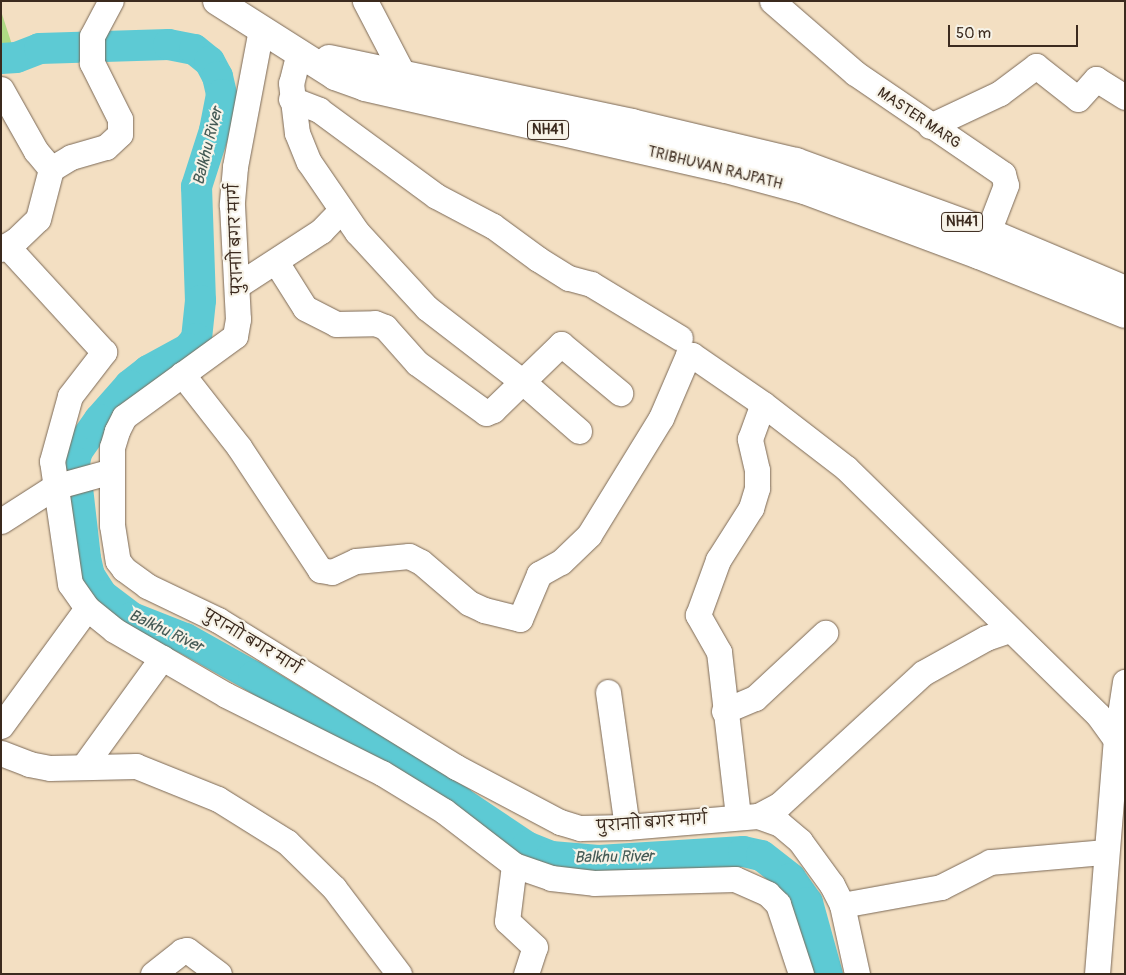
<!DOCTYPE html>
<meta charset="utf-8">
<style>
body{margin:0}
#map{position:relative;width:1126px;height:975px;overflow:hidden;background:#f3dfc2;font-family:Pangolin,"Playpen Sans Deva",sans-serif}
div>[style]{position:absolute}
.green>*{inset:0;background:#afd984}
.river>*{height:31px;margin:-15.5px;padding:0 15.5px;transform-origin:15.5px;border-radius:15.5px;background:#5dcad4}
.roads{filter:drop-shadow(0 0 1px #7b6957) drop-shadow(0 0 1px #7b6957)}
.minor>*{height:25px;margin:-12.5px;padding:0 12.5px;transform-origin:12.5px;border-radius:12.5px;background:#fff}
.highway>*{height:28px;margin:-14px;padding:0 14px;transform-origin:14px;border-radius:14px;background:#fff}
span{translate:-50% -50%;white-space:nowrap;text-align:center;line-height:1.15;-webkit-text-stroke:4.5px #f7f3e8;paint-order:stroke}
.shield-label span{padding:1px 4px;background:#f7f3e8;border:1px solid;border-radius:4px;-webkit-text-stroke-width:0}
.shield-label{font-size:14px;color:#3b2a1e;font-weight:700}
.street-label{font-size:15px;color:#3b2a1e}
.water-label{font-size:16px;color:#455a55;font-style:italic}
.frame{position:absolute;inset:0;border:2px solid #3b2a1e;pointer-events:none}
.scale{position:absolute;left:948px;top:25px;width:130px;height:22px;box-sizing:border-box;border:2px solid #3b2a1e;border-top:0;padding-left:6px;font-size:15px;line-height:18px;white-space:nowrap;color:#3b2a1e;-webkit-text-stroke:4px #f7f3e8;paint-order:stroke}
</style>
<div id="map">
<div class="green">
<i style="clip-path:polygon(1px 11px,16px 57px,1px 54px)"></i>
</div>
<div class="river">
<i style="left:1px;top:58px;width:15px;rotate:-4deg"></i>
<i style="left:16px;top:57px;width:25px;rotate:-21deg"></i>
<i style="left:39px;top:48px;width:129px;rotate:-1.8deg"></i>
<i style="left:168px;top:44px;width:26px;rotate:11deg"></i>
<i style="left:194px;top:49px;width:19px;rotate:39deg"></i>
<i style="left:209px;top:61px;width:17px;rotate:62deg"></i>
<i style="left:217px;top:76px;width:18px;rotate:77deg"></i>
<i style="left:221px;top:94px;width:37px;rotate:101deg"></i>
<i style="left:214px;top:130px;width:59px;rotate:107.8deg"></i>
<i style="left:196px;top:186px;width:114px;rotate:88deg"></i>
<i style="left:200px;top:300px;width:38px;rotate:96deg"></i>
<i style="left:196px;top:338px;width:13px;rotate:129deg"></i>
<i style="left:188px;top:348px;width:46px;rotate:151.2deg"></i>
<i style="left:148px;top:370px;width:24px;rotate:142deg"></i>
<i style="left:129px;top:385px;width:45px;rotate:131.4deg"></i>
<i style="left:99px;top:419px;width:38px;rotate:125deg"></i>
<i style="left:77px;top:450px;width:11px;rotate:105deg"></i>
<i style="left:74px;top:461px;width:98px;rotate:83.5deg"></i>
<i style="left:85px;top:558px;width:17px;rotate:77deg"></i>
<i style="left:89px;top:575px;width:24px;rotate:57deg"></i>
<i style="left:102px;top:595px;width:36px;rotate:37deg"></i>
<i style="left:131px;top:617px;width:58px;rotate:21.3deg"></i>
<i style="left:185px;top:638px;width:78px;rotate:29.2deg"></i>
<i style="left:253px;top:676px;width:241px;rotate:31.2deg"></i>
<i style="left:459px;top:801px;width:81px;rotate:33.9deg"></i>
<i style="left:526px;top:846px;width:27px;rotate:22deg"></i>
<i style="left:551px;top:856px;width:47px;rotate:4.9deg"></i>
<i style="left:598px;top:860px;width:145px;rotate:-3.6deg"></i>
<i style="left:743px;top:851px;width:18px;rotate:13deg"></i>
<i style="left:761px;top:855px;width:37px;rotate:38deg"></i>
<i style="left:790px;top:878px;width:29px;rotate:55deg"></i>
<i style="left:807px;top:902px;width:75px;rotate:74.5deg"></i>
</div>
<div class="roads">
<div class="minor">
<i style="left:365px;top:1px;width:82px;rotate:62.5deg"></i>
<i style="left:772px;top:1px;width:110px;rotate:40.9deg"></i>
<i style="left:855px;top:73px;width:179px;rotate:34.3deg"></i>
<i style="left:1003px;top:174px;width:11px;rotate:75deg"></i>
<i style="left:1006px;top:185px;width:70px;rotate:111deg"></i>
<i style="left:261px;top:29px;width:140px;rotate:100.7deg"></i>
<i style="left:235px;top:167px;width:38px;rotate:95deg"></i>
<i style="left:232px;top:205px;width:114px;rotate:87deg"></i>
<i style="left:238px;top:319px;width:17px;rotate:100deg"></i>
<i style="left:235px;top:336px;width:137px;rotate:143.9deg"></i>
<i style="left:124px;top:417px;width:16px;rotate:117deg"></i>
<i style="left:117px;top:431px;width:17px;rotate:107deg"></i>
<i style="left:112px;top:447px;width:78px;rotate:90deg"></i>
<i style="left:112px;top:525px;width:36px;rotate:81deg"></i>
<i style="left:118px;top:561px;width:10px;rotate:53deg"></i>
<i style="left:124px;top:569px;width:29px;rotate:36deg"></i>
<i style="left:147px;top:586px;width:79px;rotate:25.6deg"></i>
<i style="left:218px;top:620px;width:280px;rotate:31.7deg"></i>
<i style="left:456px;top:767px;width:118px;rotate:27.9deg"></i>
<i style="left:560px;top:822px;width:21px;rotate:17deg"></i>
<i style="left:580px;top:828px;width:47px;rotate:-1.2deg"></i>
<i style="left:627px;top:827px;width:131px;rotate:-4.8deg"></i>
<i style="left:758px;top:816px;width:23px;rotate:20deg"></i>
<i style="left:780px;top:824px;width:26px;rotate:40deg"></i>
<i style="left:800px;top:841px;width:54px;rotate:54deg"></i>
<i style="left:832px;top:885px;width:22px;rotate:63deg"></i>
<i style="left:842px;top:905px;width:71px;rotate:77.7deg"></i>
<i style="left:299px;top:52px;width:32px;rotate:104deg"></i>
<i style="left:291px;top:83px;width:50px;rotate:83.2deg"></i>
<i style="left:297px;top:133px;width:31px;rotate:68deg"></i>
<i style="left:309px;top:162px;width:85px;rotate:55.6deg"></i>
<i style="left:357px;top:232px;width:103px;rotate:47.4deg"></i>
<i style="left:427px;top:308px;width:123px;rotate:37.7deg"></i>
<i style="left:524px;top:383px;width:73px;rotate:41.1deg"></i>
<i style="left:1px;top:89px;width:71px;rotate:60.6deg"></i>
<i style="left:36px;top:151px;width:23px;rotate:50deg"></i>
<i style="left:291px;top:99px;width:30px;rotate:21deg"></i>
<i style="left:319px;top:110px;width:145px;rotate:36.3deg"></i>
<i style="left:436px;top:196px;width:64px;rotate:27.8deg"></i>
<i style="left:493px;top:226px;width:56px;rotate:36.3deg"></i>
<i style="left:538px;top:259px;width:36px;rotate:32deg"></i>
<i style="left:569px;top:278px;width:23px;rotate:15deg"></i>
<i style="left:591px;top:284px;width:104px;rotate:31.2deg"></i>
<i style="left:930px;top:126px;width:77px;rotate:-25.2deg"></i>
<i style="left:1000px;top:93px;width:45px;rotate:-36.9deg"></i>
<i style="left:1036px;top:66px;width:53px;rotate:38.2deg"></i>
<i style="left:1078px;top:99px;width:27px;rotate:-48deg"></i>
<i style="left:1096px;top:79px;width:34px;rotate:32deg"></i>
<i style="left:1px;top:249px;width:17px;rotate:-31deg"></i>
<i style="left:16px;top:240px;width:30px;rotate:-44deg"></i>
<i style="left:38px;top:219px;width:52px;rotate:-75.4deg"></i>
<i style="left:51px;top:169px;width:23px;rotate:-31deg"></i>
<i style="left:71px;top:157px;width:36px;rotate:-16deg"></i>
<i style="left:106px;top:147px;width:19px;rotate:-43deg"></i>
<i style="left:120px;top:134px;width:15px;rotate:-90deg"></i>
<i style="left:120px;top:119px;width:63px;rotate:-116.6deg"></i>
<i style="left:92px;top:63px;width:27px;rotate:-90deg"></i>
<i style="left:92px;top:36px;width:40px;rotate:-62deg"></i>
<i style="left:276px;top:262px;width:54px;rotate:57.8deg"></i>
<i style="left:305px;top:308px;width:35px;rotate:27deg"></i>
<i style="left:336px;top:324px;width:39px;rotate:-1deg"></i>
<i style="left:375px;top:323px;width:11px;rotate:22deg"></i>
<i style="left:385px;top:327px;width:48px;rotate:48.4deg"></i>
<i style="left:417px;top:363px;width:85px;rotate:35.9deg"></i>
<i style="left:486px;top:413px;width:8px;rotate:-23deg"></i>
<i style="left:493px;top:410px;width:95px;rotate:-44.1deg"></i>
<i style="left:561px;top:344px;width:77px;rotate:39.7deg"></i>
<i style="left:238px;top:285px;width:99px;rotate:-33deg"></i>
<i style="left:321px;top:231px;width:29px;rotate:-46deg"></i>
<i style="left:182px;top:374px;width:93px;rotate:52deg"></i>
<i style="left:239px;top:447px;width:147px;rotate:56.6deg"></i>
<i style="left:320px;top:570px;width:12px;rotate:9deg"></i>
<i style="left:332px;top:572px;width:26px;rotate:-25deg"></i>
<i style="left:356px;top:561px;width:53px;rotate:-5.4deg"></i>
<i style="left:409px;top:556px;width:13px;rotate:27deg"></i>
<i style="left:421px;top:562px;width:63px;rotate:40.5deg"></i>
<i style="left:469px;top:603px;width:17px;rotate:25deg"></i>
<i style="left:484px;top:610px;width:37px;rotate:14deg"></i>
<i style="left:520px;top:619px;width:49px;rotate:-67.1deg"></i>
<i style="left:539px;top:574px;width:25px;rotate:-29deg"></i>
<i style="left:561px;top:562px;width:39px;rotate:-44deg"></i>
<i style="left:589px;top:535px;width:137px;rotate:-58.4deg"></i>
<i style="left:661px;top:418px;width:69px;rotate:-66.8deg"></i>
<i style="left:688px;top:355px;width:4px"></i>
<i style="left:692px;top:355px;width:86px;rotate:34.6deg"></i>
<i style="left:763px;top:404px;width:105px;rotate:37.6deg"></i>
<i style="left:846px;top:468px;width:353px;rotate:44.4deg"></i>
<i style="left:1098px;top:715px;width:31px;rotate:54deg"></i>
<i style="left:1px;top:521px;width:63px;rotate:-32.7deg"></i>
<i style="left:54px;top:487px;width:60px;rotate:-15.4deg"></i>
<i style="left:87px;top:608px;width:35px;rotate:39deg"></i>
<i style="left:114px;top:630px;width:129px;rotate:30.1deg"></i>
<i style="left:226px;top:695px;width:174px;rotate:26.6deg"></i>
<i style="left:382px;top:773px;width:73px;rotate:31.5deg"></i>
<i style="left:444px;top:811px;width:88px;rotate:37.6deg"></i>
<i style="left:608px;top:692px;width:136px;rotate:82deg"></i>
<i style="left:724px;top:711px;width:34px;rotate:-23deg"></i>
<i style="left:755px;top:698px;width:96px;rotate:-42.9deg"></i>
<i style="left:1px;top:726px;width:146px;rotate:-53.9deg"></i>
<i style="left:87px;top:608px;width:29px;rotate:-125deg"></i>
<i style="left:70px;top:584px;width:124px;rotate:-98.3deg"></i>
<i style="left:52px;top:461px;width:67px;rotate:-74.5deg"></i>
<i style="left:70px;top:396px;width:56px;rotate:-52.3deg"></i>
<i style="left:104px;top:352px;width:144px;rotate:-132.5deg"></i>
<i style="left:1px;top:753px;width:30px;rotate:21deg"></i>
<i style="left:29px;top:764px;width:21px;rotate:11deg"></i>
<i style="left:50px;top:768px;width:86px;rotate:-1.3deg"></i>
<i style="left:136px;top:766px;width:88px;rotate:21.9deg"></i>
<i style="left:218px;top:799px;width:81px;rotate:31.9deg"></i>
<i style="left:287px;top:842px;width:66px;rotate:44.4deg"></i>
<i style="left:334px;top:888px;width:108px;rotate:52.9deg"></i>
<i style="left:83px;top:767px;width:135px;rotate:-54.1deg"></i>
<i style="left:738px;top:816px;width:165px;rotate:-96.6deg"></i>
<i style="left:719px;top:652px;width:43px;rotate:-119.6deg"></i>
<i style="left:698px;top:615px;width:59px;rotate:-70deg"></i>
<i style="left:718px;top:560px;width:62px;rotate:-57.6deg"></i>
<i style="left:751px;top:508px;width:21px;rotate:-73deg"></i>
<i style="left:757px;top:488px;width:18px;rotate:-90deg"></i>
<i style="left:757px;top:470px;width:32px;rotate:-103deg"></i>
<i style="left:750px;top:439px;width:37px;rotate:-70deg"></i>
<i style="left:758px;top:816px;width:24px;rotate:-28deg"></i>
<i style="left:779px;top:805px;width:195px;rotate:-42.5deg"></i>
<i style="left:923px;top:673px;width:72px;rotate:-29.1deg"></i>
<i style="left:986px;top:638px;width:24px;rotate:-19deg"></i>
<i style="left:842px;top:905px;width:101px;rotate:-10.3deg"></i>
<i style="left:941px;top:887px;width:55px;rotate:-27deg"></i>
<i style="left:990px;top:862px;width:115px;rotate:-5deg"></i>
<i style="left:153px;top:974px;width:37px;rotate:-38deg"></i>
<i style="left:182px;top:951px;width:5px;rotate:-11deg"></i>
<i style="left:187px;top:950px;width:40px;rotate:37deg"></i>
<i style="left:526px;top:974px;width:28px;rotate:-72deg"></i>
<i style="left:535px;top:947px;width:38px;rotate:-137deg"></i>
<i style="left:507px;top:921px;width:56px;rotate:-82.9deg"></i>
<i style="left:514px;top:865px;width:39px;rotate:19deg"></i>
<i style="left:551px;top:878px;width:43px;rotate:6.6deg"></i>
<i style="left:594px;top:883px;width:141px;rotate:-1.6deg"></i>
<i style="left:735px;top:879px;width:36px;rotate:24deg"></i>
<i style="left:768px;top:894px;width:14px;rotate:45deg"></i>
<i style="left:778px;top:904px;width:74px;rotate:71.8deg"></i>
<i style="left:1097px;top:974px;width:235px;rotate:-85.4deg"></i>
<i style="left:1116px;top:740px;width:59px;rotate:-81.2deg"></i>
</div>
<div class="highway">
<i style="left:217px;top:1px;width:140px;rotate:32.4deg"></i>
<i style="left:335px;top:76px;width:32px;rotate:20deg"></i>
<i style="left:365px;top:87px;width:370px;rotate:12.8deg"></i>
<i style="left:726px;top:169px;width:81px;rotate:15.1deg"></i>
<i style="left:804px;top:190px;width:187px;rotate:20.4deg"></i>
<i style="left:979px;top:255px;width:157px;rotate:22deg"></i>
<i style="left:329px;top:59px;width:310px;rotate:11.9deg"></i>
<i style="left:632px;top:123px;width:169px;rotate:13.4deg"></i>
<i style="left:796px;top:162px;width:204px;rotate:20deg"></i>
<i style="left:988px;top:232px;width:149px;rotate:22.9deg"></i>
</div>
</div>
<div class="shield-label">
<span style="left:548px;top:130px">NH41</span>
<span style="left:962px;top:222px">NH41</span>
</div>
<div class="street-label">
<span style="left:919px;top:118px;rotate:34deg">MASTER MARG</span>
<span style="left:715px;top:168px;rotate:14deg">TRIBHUVAN RAJPATH</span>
<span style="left:236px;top:239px;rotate:-92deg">पुरानाो बगर मार्ग</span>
<span style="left:252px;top:642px;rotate:31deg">पुरानाो बगर मार्ग</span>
<span style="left:652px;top:823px;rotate:-4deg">पुरानाो बगर मार्ग</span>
</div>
<div class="water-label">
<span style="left:208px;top:146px;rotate:-76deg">Balkhu River</span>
<span style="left:166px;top:631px;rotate:25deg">Balkhu River</span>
<span style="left:614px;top:857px;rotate:-1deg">Balkhu River</span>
</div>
<div class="frame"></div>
<div class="scale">50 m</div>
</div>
